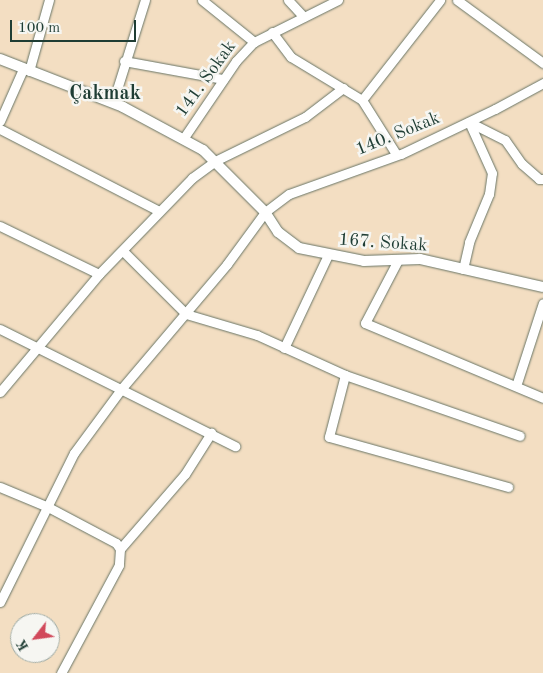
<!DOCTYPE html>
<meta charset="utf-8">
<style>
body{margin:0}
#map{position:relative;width:543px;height:673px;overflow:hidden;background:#f3dec2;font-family:"Old Standard TT",serif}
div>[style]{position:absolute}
.roads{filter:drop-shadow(0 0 1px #697566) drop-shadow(0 0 1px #697566)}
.minor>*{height:9px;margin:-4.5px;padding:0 4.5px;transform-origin:4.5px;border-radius:4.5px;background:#fff}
.tertiary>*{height:10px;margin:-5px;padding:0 5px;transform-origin:5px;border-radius:5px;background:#fff}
span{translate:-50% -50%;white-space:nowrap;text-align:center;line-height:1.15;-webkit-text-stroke:5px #f6f6f2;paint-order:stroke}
.street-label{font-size:18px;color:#1f3d34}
.quarter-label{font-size:20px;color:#1f3d34;font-weight:700}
.north{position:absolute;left:10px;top:613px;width:50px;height:50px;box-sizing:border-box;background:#f6f6f2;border:1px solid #a0aca6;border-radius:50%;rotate:240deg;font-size:14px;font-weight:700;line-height:20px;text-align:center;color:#1f3d34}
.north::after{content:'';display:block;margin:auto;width:18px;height:22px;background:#d1495b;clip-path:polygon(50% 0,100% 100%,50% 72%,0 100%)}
.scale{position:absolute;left:10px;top:20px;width:126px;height:22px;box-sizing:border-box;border:2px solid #1f3d34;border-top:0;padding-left:6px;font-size:15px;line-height:18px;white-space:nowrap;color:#1f3d34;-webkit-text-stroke:4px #f6f6f2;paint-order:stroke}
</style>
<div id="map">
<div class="roads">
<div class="minor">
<i style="left:202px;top:0;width:67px;rotate:38.9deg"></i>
<i style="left:288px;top:0;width:23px;rotate:47deg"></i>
<i style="left:457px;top:0;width:107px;rotate:36.2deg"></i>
<i style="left:272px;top:32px;width:31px;rotate:53deg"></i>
<i style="left:291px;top:57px;width:83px;rotate:31.2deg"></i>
<i style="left:362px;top:100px;width:64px;rotate:57.8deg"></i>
<i style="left:124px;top:61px;width:101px;rotate:10.3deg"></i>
<i style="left:29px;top:71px;width:74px;rotate:-74.3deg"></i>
<i style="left:362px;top:100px;width:127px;rotate:-52deg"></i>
<i style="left:113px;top:102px;width:107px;rotate:-72.6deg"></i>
<i style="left:0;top:121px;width:57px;rotate:-66.1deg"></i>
<i style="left:469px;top:122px;width:40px;rotate:26.6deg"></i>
<i style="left:505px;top:140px;width:29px;rotate:55deg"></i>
<i style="left:522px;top:164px;width:23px;rotate:41deg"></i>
<i style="left:539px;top:179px;width:4px"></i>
<i style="left:0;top:129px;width:179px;rotate:27.3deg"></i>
<i style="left:183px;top:139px;width:94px;rotate:-55.8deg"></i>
<i style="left:236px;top:61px;width:26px;rotate:-47deg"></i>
<i style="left:254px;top:42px;width:94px;rotate:-26.6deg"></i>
<i style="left:0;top:226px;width:110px;rotate:25.9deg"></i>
<i style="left:123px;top:251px;width:89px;rotate:45deg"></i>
<i style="left:186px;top:314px;width:74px;rotate:16.5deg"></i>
<i style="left:257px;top:335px;width:97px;rotate:24.4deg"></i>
<i style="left:345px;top:375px;width:185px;rotate:19.2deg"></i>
<i style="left:398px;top:260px;width:71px;rotate:117.6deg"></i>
<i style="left:365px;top:323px;width:193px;rotate:22.8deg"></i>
<i style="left:463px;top:269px;width:28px;rotate:-77deg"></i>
<i style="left:469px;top:242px;width:52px;rotate:-67.4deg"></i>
<i style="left:489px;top:194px;width:21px;rotate:-82deg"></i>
<i style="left:492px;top:173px;width:56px;rotate:-114.3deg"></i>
<i style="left:0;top:329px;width:263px;rotate:26.5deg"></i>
<i style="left:284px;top:348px;width:103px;rotate:-64.7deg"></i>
<i style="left:345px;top:375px;width:64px;rotate:104.5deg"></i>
<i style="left:329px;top:437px;width:186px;rotate:15.6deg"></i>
<i style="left:516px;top:386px;width:87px;rotate:-72deg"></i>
<i style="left:0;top:392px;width:154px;rotate:-50deg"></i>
<i style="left:99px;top:274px;width:134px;rotate:-45.9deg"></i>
<i style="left:192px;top:178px;width:29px;rotate:-36deg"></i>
<i style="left:215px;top:161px;width:100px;rotate:-26.1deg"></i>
<i style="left:305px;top:117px;width:48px;rotate:-37.3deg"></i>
<i style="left:0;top:487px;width:52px;rotate:22.6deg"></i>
<i style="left:48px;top:507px;width:77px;rotate:27.9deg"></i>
<i style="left:116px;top:543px;width:7px;rotate:56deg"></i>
<i style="left:120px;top:549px;width:16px;rotate:94deg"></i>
<i style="left:119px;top:565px;width:123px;rotate:118.2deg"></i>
<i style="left:120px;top:549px;width:99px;rotate:-49.1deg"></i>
<i style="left:185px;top:474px;width:49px;rotate:-57.6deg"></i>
<i style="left:0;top:602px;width:166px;rotate:-63.6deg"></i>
<i style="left:74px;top:453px;width:81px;rotate:-53.6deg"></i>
<i style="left:122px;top:388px;width:162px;rotate:-49.7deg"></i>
<i style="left:227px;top:264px;width:64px;rotate:-53.8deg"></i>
<i style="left:265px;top:212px;width:30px;rotate:-37deg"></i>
<i style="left:289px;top:194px;width:119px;rotate:-19.7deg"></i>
<i style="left:401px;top:154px;width:104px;rotate:-25.6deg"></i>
<i style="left:495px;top:109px;width:55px;rotate:-28.4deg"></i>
</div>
<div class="tertiary">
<i style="left:0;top:59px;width:132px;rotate:21.3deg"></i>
<i style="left:123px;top:107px;width:91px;rotate:28.3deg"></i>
<i style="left:203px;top:150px;width:88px;rotate:45deg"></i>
<i style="left:265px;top:212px;width:24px;rotate:57deg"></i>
<i style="left:278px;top:232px;width:26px;rotate:37deg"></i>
<i style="left:299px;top:248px;width:66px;rotate:11.3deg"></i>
<i style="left:364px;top:261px;width:56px;rotate:-2deg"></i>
<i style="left:420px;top:259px;width:126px;rotate:12.8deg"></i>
</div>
</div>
<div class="street-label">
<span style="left:206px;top:79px;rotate:-54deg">141. Sokak</span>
<span style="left:398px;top:134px;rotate:-22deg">140. Sokak</span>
<span style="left:383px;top:243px;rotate:4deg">167. Sokak</span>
</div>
<div class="quarter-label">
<span style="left:105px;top:94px">Çakmak</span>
</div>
<div class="north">K</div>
<div class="scale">100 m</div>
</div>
